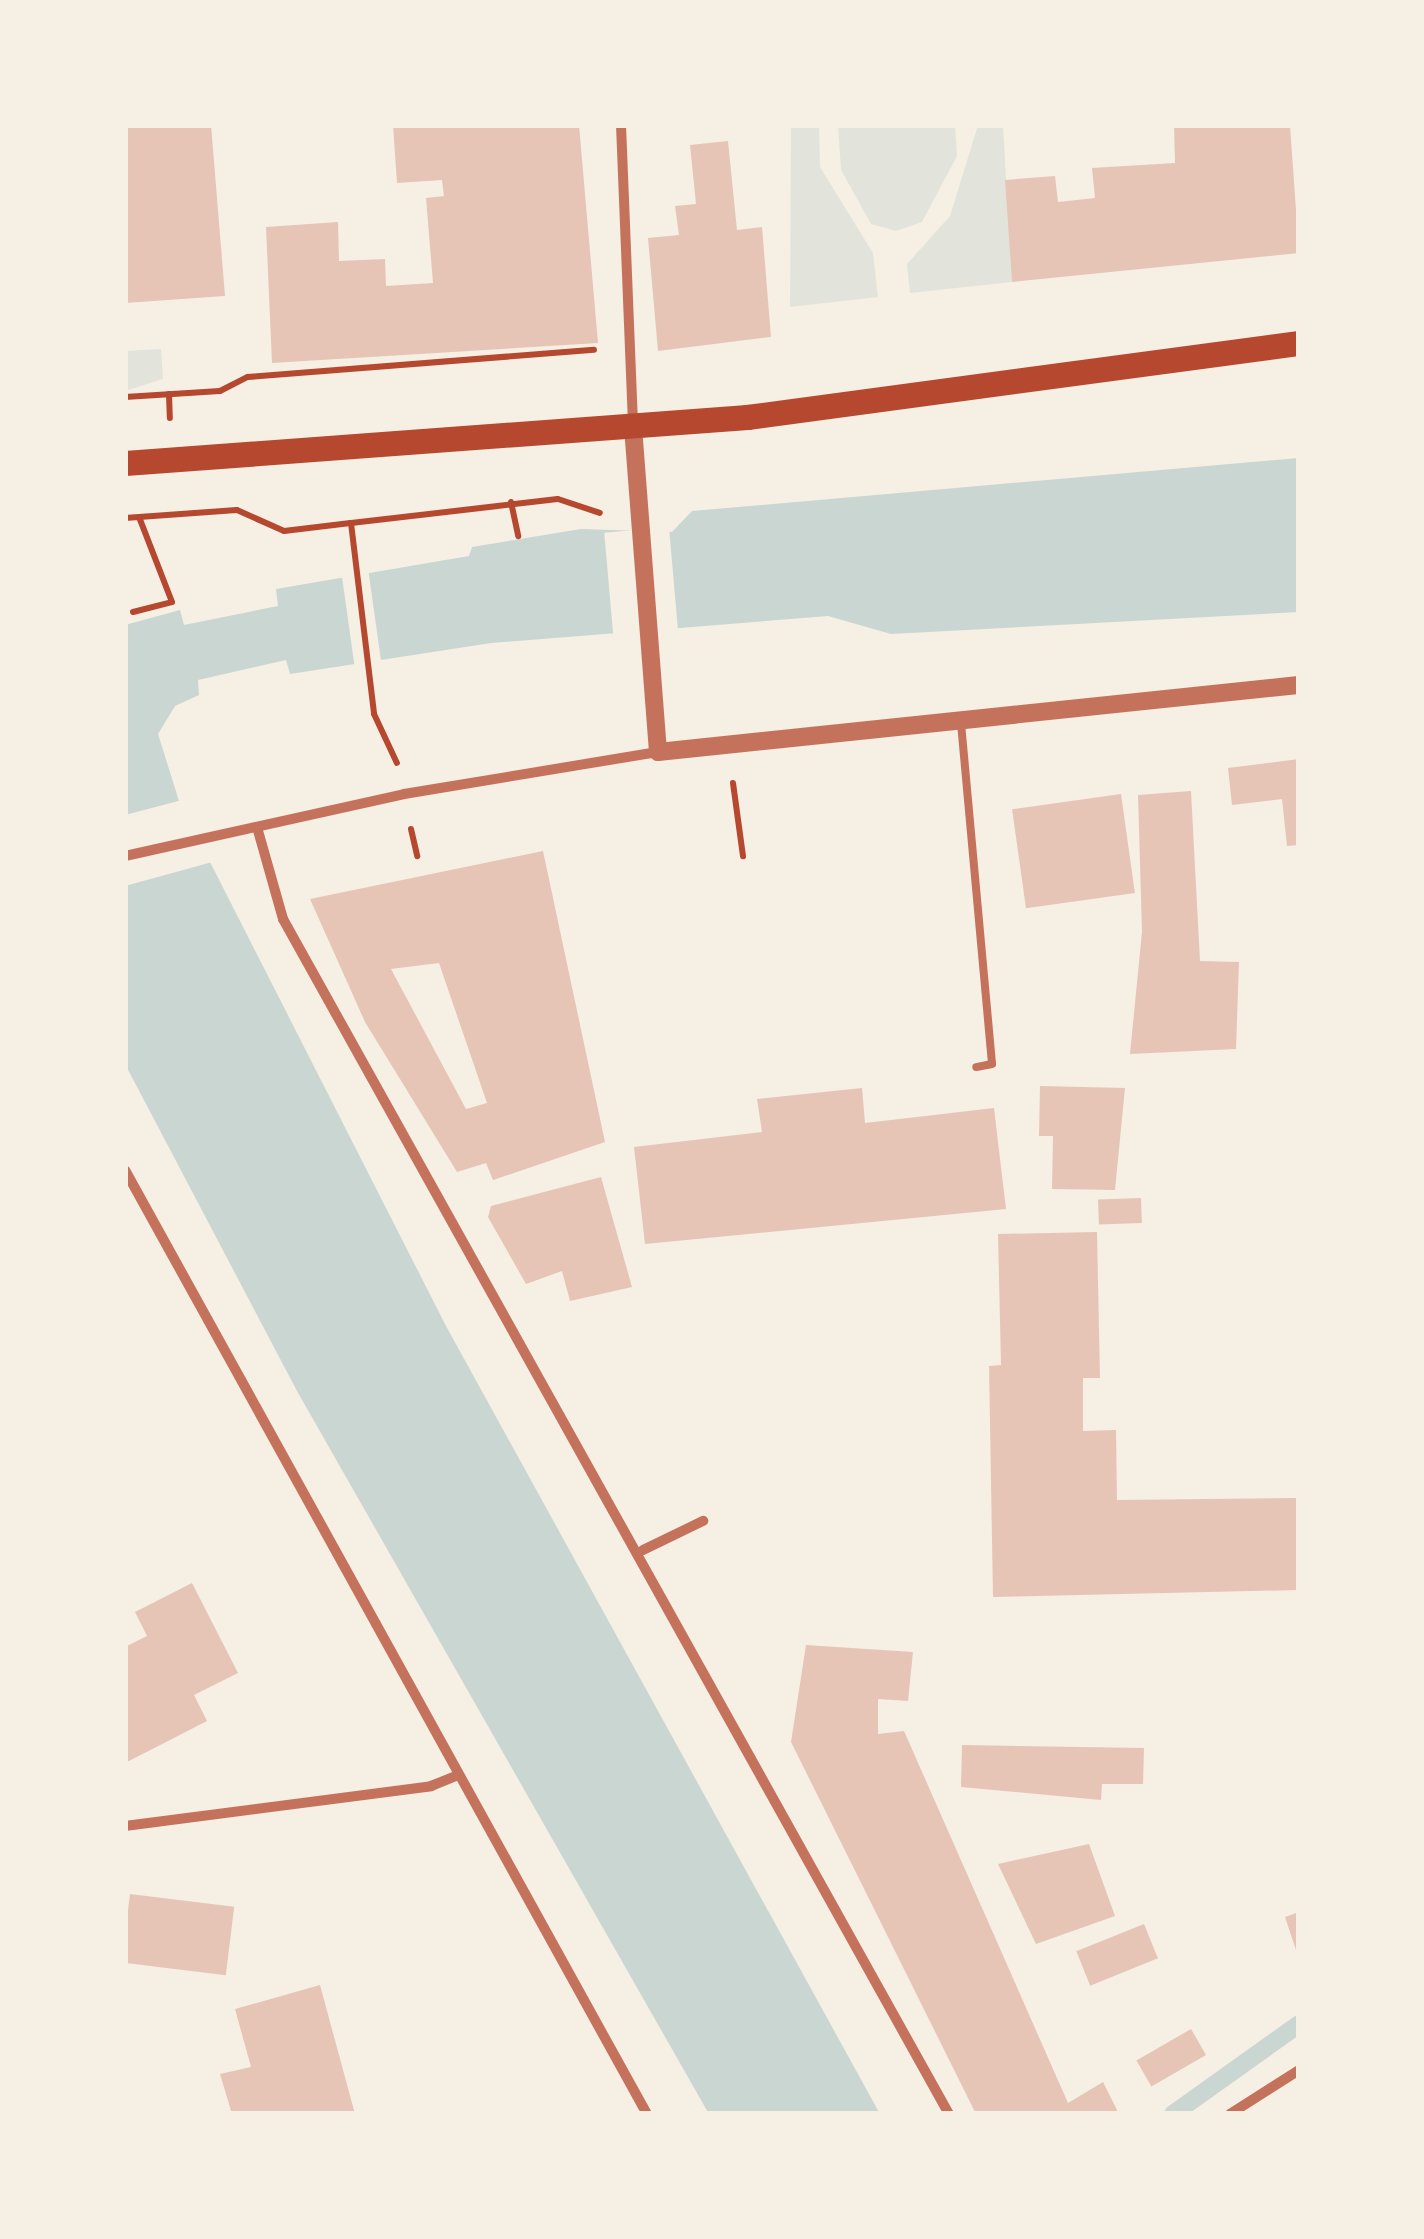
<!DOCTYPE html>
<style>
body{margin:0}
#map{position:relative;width:1424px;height:2239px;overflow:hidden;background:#f6efe4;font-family:"PT Sans Narrow",sans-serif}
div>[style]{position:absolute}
.green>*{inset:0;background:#e2e4dc}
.water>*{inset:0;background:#c9d6d2}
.pier>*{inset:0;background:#f6efe4;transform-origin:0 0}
.stream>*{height:18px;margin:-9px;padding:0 9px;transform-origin:9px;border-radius:9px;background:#c9d6d2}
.building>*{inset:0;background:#e6c5b7;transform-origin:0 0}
.path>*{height:6px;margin:-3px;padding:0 3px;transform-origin:3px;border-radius:3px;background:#b5482f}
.service>*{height:8px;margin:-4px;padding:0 4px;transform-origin:4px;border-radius:4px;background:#c5725c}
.minor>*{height:10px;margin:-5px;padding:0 5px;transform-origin:5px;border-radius:5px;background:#c5725c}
.tertiary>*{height:18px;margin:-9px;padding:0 9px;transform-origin:9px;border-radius:9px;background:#c5725c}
.primary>*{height:25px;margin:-12.5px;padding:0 12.5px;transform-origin:12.5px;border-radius:12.5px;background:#b5482f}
span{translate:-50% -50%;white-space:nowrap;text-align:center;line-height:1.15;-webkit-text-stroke:8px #f6efe4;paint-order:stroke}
.frame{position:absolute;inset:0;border:128px solid #f6efe4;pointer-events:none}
</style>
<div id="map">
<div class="green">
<i style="clip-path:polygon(791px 125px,819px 125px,820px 167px,873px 253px,878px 297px,790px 307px)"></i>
<i style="clip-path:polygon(838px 125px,955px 125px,957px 156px,922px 222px,896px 231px,871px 224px,841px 170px)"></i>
<i style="clip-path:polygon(978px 125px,1003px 125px,1012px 282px,910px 293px,907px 264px,950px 216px)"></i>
<i style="clip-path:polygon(161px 349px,163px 379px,125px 391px,125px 351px)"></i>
</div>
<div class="water">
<i style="clip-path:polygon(1299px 458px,1299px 612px,891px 634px,828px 616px,491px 643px,290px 674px,286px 660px,198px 680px,199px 695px,175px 706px,158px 734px,179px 801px,446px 1326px,880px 2114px,709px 2114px,297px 1391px,125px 1064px,125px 625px,180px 610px,184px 625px,278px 606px,276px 589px,469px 556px,472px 547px,581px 529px,672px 532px,692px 511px)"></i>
</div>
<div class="pier">
<i style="left:669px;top:527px;width:105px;height:65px;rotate:85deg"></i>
<i style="left:368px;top:568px;width:95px;height:27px;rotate:82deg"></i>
<i style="clip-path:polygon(182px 800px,216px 861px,125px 886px,125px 815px)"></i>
</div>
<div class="stream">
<i style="left:1173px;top:2114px;width:155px;rotate:-35.5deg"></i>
</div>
<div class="building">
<i style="clip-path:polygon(125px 125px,211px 125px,225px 296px,125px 303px)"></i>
<i style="clip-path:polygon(393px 125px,579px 125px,598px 343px,272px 363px,266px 227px,338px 222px,339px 261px,385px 259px,386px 286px,433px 283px,426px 198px,444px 196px,442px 180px,397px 183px)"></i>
<i style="clip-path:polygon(1174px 125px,1290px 125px,1299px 253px,1012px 282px,1005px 180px,1055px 176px,1058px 202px,1095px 198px,1092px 168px,1175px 163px)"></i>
<i style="clip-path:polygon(728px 141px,737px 230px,762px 227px,771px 337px,658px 351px,648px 238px,679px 235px,675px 206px,696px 204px,690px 145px)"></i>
<i style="clip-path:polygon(1299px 759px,1299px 845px,1287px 846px,1282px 799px,1232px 805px,1228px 768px)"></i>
<i style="clip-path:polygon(1191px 791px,1200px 961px,1239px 962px,1236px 1049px,1130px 1054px,1142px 932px,1138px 795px)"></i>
<i style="left:1121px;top:794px;width:100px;height:110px;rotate:82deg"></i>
<i style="clip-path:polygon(evenodd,543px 851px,605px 1142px,493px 1180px,486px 1163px,457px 1172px,365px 1022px,310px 899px,543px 851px,439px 963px,487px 1103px,466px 1109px,391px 969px,439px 963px)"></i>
<i style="clip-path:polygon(1040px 1086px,1125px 1088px,1115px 1190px,1052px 1189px,1053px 1136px,1039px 1136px)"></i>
<i style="clip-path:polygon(862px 1088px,865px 1123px,994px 1108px,1006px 1209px,645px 1244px,634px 1147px,762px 1132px,757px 1099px)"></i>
<i style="clip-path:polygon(601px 1177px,632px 1287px,570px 1301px,562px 1271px,526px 1284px,488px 1217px,491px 1206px)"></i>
<i style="left:1141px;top:1198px;width:25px;height:43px;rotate:88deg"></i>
<i style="clip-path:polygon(1097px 1232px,1100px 1378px,1083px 1378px,1083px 1431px,1116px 1430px,1117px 1500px,1299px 1498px,1299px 1590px,993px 1597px,989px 1366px,1001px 1365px,998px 1234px)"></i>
<i style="clip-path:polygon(192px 1583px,238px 1673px,194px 1695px,207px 1721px,125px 1763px,125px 1647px,147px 1636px,135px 1612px)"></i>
<i style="clip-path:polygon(806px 1645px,913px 1652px,908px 1701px,878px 1699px,878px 1734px,904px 1731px,1068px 2103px,1103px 2082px,1119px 2114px,976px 2114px,791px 1742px)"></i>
<i style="clip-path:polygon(962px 1745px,1144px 1748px,1143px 1784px,1102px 1784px,1101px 1800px,961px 1787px)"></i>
<i style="clip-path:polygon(1089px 1844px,1115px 1916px,1036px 1944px,998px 1864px)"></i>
<i style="left:130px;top:1894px;width:105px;height:69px;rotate:7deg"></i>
<i style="clip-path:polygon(1299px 1912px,1299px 1956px,1298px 1956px,1285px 1917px)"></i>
<i style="left:1144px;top:1924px;width:37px;height:73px;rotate:68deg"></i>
<i style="clip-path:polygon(320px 1985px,355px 2114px,232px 2114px,220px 2074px,251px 2067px,235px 2009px)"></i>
<i style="left:1191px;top:2029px;width:30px;height:63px;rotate:60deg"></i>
</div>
<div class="path">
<i style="left:169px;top:394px;width:24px;rotate:88deg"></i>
<i style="left:125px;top:397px;width:95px;rotate:-3.6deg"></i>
<i style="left:220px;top:391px;width:31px;rotate:-27deg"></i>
<i style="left:248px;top:377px;width:347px;rotate:-4.5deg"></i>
<i style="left:511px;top:502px;width:35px;rotate:78deg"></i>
<i style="left:125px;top:518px;width:112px;rotate:-4.1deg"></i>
<i style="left:237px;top:510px;width:51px;rotate:24.1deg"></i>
<i style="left:284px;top:531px;width:67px;rotate:-6.8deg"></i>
<i style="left:351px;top:523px;width:192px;rotate:83.1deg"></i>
<i style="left:374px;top:714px;width:54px;rotate:64.9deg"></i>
<i style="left:351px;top:523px;width:208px;rotate:-6.6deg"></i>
<i style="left:558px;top:499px;width:44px;rotate:18.4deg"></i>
<i style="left:133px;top:612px;width:40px;rotate:-14.4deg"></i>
<i style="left:172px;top:602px;width:91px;rotate:-111.2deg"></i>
<i style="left:733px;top:783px;width:74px;rotate:82.2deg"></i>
<i style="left:411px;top:829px;width:28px;rotate:77deg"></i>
</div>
<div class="service">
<i style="left:961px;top:723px;width:342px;rotate:84.8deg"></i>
<i style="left:992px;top:1064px;width:16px;rotate:169deg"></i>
</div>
<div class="minor">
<i style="left:621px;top:125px;width:301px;rotate:87.7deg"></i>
<i style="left:257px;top:827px;width:96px;rotate:74.2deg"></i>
<i style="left:283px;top:919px;width:1368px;rotate:60.87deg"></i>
<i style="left:125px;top:856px;width:286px;rotate:-12.5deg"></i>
<i style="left:404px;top:794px;width:257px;rotate:-9.4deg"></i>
<i style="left:125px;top:1170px;width:1079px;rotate:61.06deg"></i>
<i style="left:643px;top:1550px;width:67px;rotate:-25.8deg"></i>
<i style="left:125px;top:1826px;width:309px;rotate:-7.4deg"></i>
<i style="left:431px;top:1786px;width:29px;rotate:-22deg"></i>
<i style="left:1230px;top:2114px;width:82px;rotate:-32.5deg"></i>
</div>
<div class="tertiary">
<i style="left:633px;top:427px;width:326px;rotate:85.6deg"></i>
<i style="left:658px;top:752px;width:644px;rotate:-5.97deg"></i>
</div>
<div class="primary">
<i style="left:125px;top:463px;width:624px;rotate:-4.23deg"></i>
<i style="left:747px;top:417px;width:557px;rotate:-7.64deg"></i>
</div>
<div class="frame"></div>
</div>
